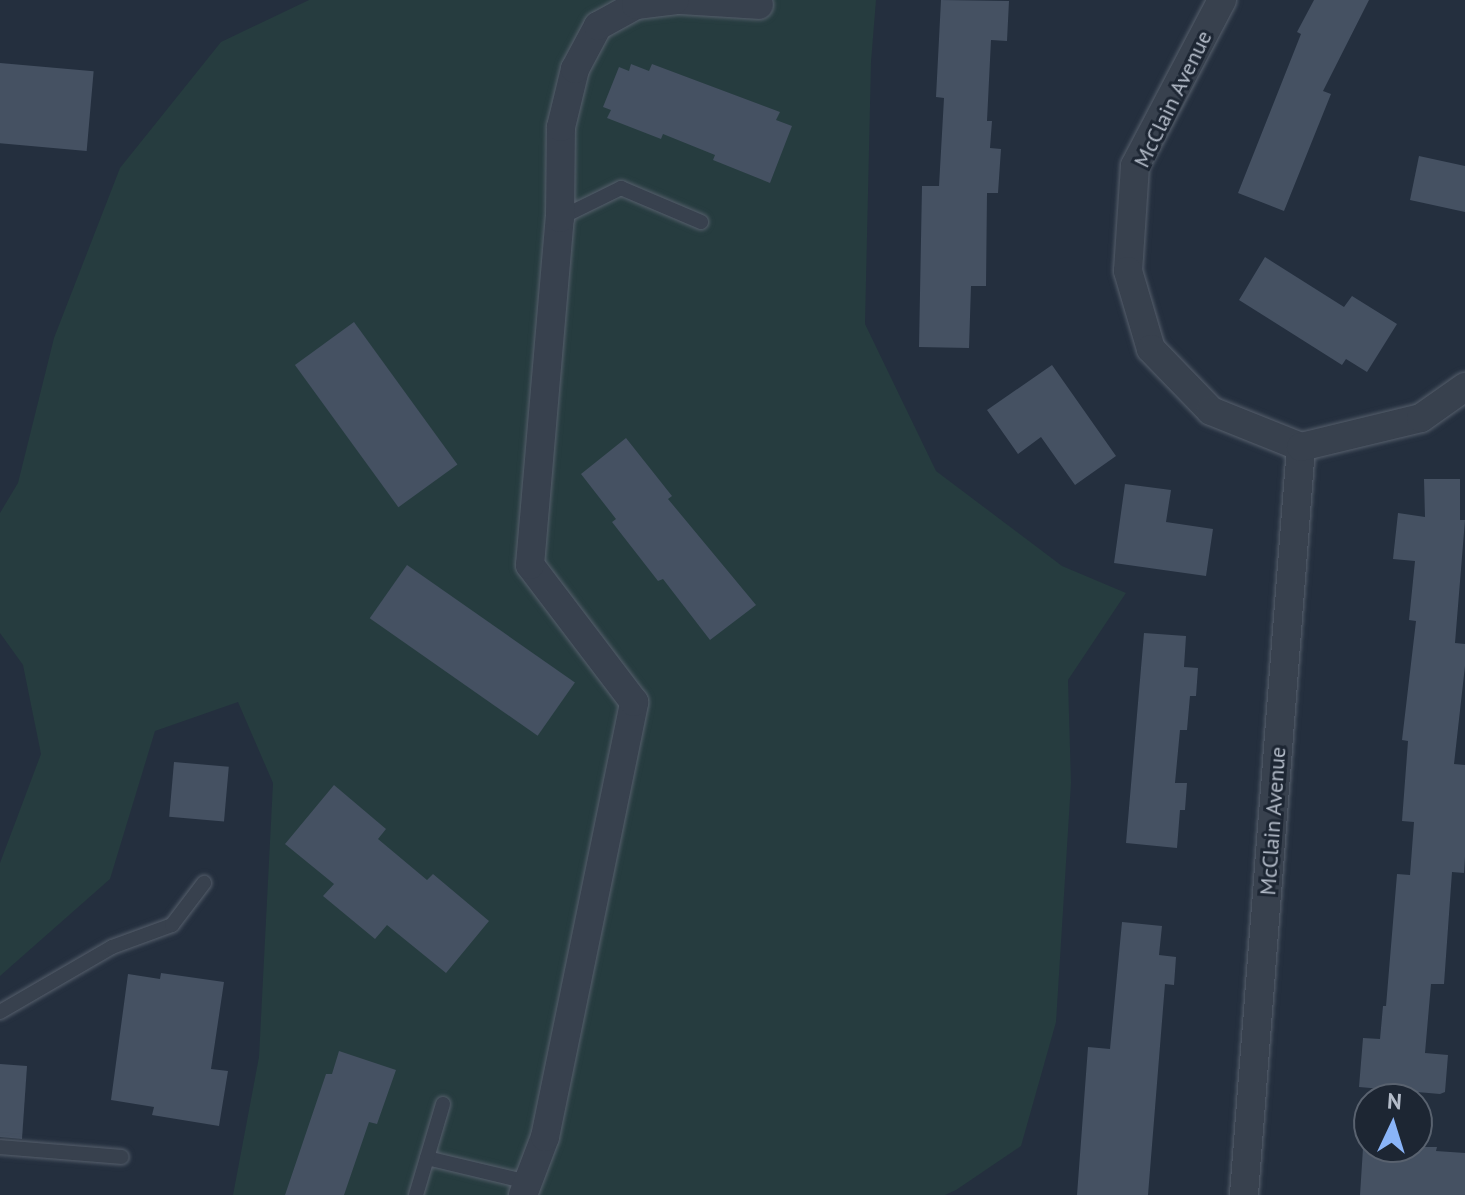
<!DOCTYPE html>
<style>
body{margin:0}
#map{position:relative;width:1465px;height:1195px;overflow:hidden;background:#242f3e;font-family:"PT Sans",sans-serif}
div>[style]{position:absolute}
.green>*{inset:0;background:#263c3f}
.building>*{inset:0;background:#455162;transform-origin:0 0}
.roads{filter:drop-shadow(0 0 2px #565f6c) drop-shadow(0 0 2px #565f6c)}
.lane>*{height:14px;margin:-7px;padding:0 7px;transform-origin:7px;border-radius:7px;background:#38414e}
.street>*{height:28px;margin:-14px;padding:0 14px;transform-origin:14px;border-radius:14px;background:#38414e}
span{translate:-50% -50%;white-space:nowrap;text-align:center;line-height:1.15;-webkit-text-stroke:6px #1d2633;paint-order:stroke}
.street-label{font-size:22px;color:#b4bcc9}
.north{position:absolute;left:1353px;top:1083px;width:80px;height:80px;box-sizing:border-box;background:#1d2633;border:2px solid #59626f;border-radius:50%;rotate:4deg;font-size:22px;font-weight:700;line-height:32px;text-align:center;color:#b4bcc9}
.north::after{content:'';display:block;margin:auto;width:28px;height:36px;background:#8ab4f8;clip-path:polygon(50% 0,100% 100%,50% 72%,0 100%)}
</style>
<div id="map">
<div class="green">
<i style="clip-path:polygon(309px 0,876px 0,871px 62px,865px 324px,936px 471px,1062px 566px,1126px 593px,1068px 680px,1071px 783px,1056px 1022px,1021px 1146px,956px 1190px,945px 1195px,233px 1195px,259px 1057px,273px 783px,238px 702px,155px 731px,110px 879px,0 976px,0 863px,41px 754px,23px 665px,0 633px,0 513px,18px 483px,54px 338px,120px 168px,221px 42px)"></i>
</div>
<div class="building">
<i style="clip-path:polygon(941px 0,1009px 1px,1007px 41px,991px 40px,987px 121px,992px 121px,990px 148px,1001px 149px,998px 193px,987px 193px,986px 286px,971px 286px,969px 348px,919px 347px,922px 186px,939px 186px,944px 98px,936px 97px)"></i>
<i style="clip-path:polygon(1314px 0,1369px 0,1323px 91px,1331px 94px,1284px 211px,1238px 193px,1301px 34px,1297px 32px)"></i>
<i style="left:0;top:63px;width:94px;height:80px;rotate:5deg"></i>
<i style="clip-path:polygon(631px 64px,649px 71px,652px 64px,780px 112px,776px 120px,792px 126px,770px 183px,713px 160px,715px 155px,663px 134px,661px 139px,607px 118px,611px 110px,603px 107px,619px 67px,629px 71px)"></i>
<i style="clip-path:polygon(1419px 156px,1465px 166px,1465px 212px,1410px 200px)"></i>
<i style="clip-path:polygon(1265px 257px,1344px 307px,1352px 296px,1397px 324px,1367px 372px,1346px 359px,1342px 365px,1239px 300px)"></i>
<i style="left:354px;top:322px;width:176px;height:73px;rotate:54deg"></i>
<i style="clip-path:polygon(1052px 365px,1116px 456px,1075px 485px,1041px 437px,1018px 454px,987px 410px)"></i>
<i style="clip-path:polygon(626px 438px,672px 496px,668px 499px,756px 605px,710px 640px,663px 579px,658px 581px,612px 522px,616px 519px,581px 474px)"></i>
<i style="clip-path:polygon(1424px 479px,1460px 479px,1460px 520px,1465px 520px,1455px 643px,1465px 644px,1465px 666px,1454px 764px,1465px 765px,1465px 857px,1464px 873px,1452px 872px,1444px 984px,1431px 984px,1425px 1053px,1448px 1055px,1445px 1092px,1440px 1094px,1359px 1087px,1363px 1038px,1380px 1039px,1383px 1006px,1386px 1006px,1397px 874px,1410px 875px,1414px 822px,1402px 821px,1408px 741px,1402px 740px,1416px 621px,1409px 620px,1415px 561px,1393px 559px,1398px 513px,1425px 517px)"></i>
<i style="clip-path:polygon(1125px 484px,1171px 490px,1166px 522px,1213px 529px,1206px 576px,1114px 563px)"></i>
<i style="left:407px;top:565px;width:205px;height:65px;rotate:35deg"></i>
<i style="clip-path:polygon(1144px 633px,1186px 636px,1184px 667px,1198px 668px,1196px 696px,1190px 696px,1187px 730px,1180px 730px,1175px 783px,1187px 783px,1185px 810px,1180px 810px,1177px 848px,1126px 843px)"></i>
<i style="left:174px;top:762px;width:55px;height:55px;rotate:5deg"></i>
<i style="clip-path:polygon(334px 785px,386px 829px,378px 839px,427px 880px,433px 874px,489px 921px,446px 973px,387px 925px,375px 939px,323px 896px,334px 884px,285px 844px)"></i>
<i style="clip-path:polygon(1122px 922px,1162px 926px,1159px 955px,1176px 957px,1174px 985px,1165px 984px,1148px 1195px,1077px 1195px,1088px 1047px,1110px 1049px)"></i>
<i style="clip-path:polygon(161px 973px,224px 982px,211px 1069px,228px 1071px,219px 1126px,152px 1115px,154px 1107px,111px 1100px,128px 974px,160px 979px)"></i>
<i style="clip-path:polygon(339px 1051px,396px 1070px,377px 1124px,369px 1122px,344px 1195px,285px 1195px,326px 1074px,332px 1074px)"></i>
<i style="clip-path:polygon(0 1064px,27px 1066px,22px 1139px,0 1137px)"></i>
<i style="clip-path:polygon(1395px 1147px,1437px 1147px,1436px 1151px,1465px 1153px,1465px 1195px,1360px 1195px,1363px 1148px)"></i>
</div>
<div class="roads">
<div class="lane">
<i style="left:560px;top:218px;width:68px;rotate:-26.2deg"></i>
<i style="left:621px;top:188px;width:87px;rotate:23deg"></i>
<i style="left:0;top:1012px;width:129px;rotate:-30.1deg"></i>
<i style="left:112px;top:947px;width:64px;rotate:-20.1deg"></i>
<i style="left:172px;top:925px;width:53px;rotate:-52.7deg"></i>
<i style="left:0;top:1147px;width:122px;rotate:4.7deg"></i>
<i style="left:427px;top:1158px;width:104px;rotate:13.4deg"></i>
<i style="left:416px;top:1195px;width:95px;rotate:-73.5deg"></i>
</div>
<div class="street">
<i style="left:678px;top:0;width:81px;rotate:3.5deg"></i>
<i style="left:1222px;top:0;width:187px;rotate:117.7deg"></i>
<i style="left:1135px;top:166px;width:105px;rotate:93.8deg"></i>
<i style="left:1128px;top:271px;width:81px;rotate:73.6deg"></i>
<i style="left:1151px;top:349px;width:86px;rotate:45.9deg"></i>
<i style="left:1211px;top:411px;width:97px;rotate:21.8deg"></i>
<i style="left:1301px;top:447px;width:750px;rotate:94.36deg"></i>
<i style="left:1301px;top:447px;width:123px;rotate:-13.6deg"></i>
<i style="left:1421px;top:418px;width:54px;rotate:-35.2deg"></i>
<i style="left:523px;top:1195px;width:62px;rotate:-69.2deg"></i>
<i style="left:545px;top:1137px;width:444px;rotate:-78.4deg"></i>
<i style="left:634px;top:702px;width:172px;rotate:-127.2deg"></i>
<i style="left:530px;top:565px;width:348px;rotate:-85.1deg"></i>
<i style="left:560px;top:218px;width:91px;rotate:-89.4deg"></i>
<i style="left:561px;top:127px;width:60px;rotate:-76.4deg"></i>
<i style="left:575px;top:69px;width:49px;rotate:-61.9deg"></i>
<i style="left:598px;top:26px;width:43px;rotate:-28.9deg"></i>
<i style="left:636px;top:5px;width:39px;rotate:-7deg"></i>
</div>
</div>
<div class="street-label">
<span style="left:1173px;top:99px;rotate:-64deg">McClain Avenue</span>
<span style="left:1273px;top:821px;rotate:-86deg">McClain Avenue</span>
</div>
<div class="north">N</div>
</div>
